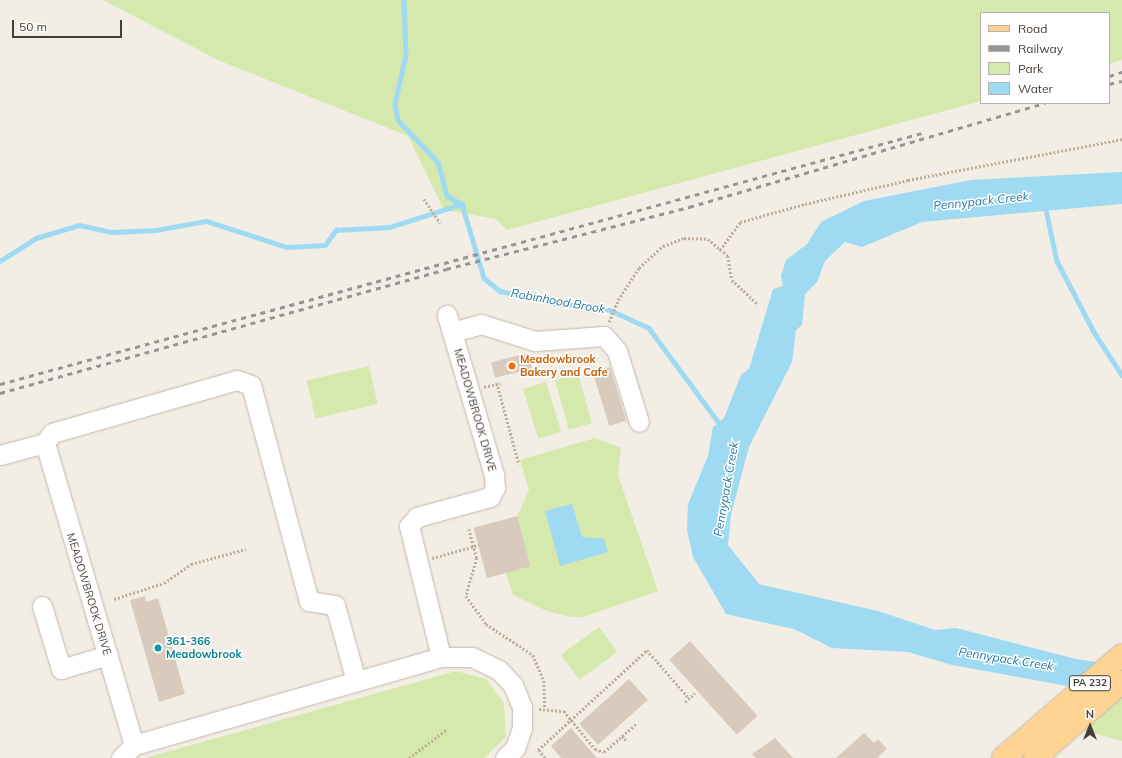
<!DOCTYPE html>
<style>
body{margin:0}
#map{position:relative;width:1122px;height:758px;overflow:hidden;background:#f3eee5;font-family:Mulish,sans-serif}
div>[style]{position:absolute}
.green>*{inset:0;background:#d5e9ad;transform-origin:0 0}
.water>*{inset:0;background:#9fdaf3}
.stream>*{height:4.5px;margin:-2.25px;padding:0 2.25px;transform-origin:2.25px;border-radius:2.25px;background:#9fdaf3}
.building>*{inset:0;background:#d8cbbd;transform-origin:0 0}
.path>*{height:2.5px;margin-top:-1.25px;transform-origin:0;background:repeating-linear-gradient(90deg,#c1ae98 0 2px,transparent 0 4px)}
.roads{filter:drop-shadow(0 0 1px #c2b7ab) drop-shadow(0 0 1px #c2b7ab)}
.minor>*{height:19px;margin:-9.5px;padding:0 9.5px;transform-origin:9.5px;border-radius:9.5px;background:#fff}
.major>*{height:22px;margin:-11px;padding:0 11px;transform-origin:11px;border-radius:11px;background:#ffd493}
.rail>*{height:3px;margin-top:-1.5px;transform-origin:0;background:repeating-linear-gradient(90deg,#959595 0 5px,transparent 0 10px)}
.dots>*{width:11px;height:11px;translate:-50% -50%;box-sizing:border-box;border:2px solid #fff;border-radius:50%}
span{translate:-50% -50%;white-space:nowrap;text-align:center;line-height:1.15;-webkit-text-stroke:3px #fff;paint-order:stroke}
.shield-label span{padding:1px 3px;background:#fff;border:1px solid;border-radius:3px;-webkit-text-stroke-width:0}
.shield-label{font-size:10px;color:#463d35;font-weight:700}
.food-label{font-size:11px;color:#c56008;font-weight:700}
.left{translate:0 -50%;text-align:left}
.street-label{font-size:11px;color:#463d35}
.culture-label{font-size:11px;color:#0d838f;font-weight:700}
.water-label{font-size:12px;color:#26799d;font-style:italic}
.legend{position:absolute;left:980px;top:12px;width:130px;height:92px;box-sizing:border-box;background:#fff;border:1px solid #b5b1ae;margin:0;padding:5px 7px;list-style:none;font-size:12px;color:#463d35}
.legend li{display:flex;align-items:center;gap:8px;height:20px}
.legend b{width:20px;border:1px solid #b5b1ae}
.north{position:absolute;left:1070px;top:706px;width:40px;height:40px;-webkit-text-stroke:3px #fff;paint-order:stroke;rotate:0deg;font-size:11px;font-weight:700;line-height:16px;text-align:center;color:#463d35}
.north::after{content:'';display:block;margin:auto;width:14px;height:18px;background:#463d35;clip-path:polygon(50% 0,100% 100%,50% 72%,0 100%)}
.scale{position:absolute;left:12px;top:20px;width:110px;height:18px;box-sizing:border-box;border:2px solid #463d35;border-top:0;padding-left:5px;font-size:12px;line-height:14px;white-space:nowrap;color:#463d35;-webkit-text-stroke:3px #fff;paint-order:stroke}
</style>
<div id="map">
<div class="green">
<i style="clip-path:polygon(103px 0,1122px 0,1122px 60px,1109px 64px,1109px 13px,981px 13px,981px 101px,507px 230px,496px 219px,444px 210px,408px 136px,220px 61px)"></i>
<i style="left:369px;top:366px;width:39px;height:64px;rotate:77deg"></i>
<i style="left:578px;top:374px;width:51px;height:24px;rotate:74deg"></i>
<i style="left:546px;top:382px;width:52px;height:24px;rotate:73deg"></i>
<i style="clip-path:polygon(595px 438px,621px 448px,618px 475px,658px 591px,583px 617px,572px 617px,549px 612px,513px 595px,506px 573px,488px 578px,474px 528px,517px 516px,529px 490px,520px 460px)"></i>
<i style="left:599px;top:627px;width:31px;height:47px;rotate:54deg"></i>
<i style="clip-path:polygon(456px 671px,486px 679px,504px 703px,506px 737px,484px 758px,145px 758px)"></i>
<i style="clip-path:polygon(1122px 696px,1122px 741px,1071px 727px)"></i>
</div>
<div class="water">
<i style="clip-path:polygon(1122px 172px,1122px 204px,922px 222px,862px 247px,845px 242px,825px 261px,817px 282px,805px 294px,802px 325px,796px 330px,792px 362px,749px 447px,731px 515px,728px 545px,759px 584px,878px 611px,935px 630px,956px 628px,1076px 659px,1122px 666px,1122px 696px,952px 665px,908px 652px,832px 648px,794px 629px,726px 614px,693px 557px,687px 531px,688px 504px,708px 456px,713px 427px,724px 418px,741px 375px,749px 369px,773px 289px,783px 286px,781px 276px,786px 260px,807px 244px,821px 222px,864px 201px,971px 180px)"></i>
<i style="clip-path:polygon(572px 504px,582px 537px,604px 539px,608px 552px,560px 566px,545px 511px)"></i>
</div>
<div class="stream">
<i style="left:404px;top:0;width:55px;rotate:87.9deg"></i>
<i style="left:406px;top:55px;width:50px;rotate:102.7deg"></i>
<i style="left:395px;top:104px;width:16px;rotate:79deg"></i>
<i style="left:398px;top:120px;width:58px;rotate:46.4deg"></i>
<i style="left:438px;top:162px;width:35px;rotate:75deg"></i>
<i style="left:447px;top:196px;width:17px;rotate:28deg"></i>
<i style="left:462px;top:204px;width:77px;rotate:73.4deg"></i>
<i style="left:484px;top:278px;width:21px;rotate:39deg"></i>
<i style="left:500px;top:291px;width:59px;rotate:12.6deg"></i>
<i style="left:558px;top:304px;width:45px;rotate:3.8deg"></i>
<i style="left:603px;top:307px;width:51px;rotate:24.5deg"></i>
<i style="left:649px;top:328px;width:123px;rotate:53.6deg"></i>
<i style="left:1045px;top:205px;width:57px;rotate:77.9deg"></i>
<i style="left:1057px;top:261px;width:80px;rotate:62.5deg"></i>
<i style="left:1094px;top:332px;width:51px;rotate:56.9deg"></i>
<i style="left:0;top:261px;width:43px;rotate:-32.6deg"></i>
<i style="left:36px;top:238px;width:45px;rotate:-16.8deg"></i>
<i style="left:79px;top:225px;width:35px;rotate:12deg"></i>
<i style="left:113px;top:232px;width:43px;rotate:-2.7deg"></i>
<i style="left:156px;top:230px;width:51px;rotate:-10.2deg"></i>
<i style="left:206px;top:221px;width:85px;rotate:17.8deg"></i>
<i style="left:287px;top:247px;width:38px;rotate:-3deg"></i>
<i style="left:325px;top:245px;width:19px;rotate:-54deg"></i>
<i style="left:336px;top:230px;width:54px;rotate:-3.2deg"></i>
<i style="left:390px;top:227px;width:76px;rotate:-17.7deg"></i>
</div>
<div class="building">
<i style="left:528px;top:353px;width:16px;height:38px;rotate:76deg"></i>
<i style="left:610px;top:367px;width:56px;height:18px;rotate:73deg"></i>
<i style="left:517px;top:516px;width:52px;height:45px;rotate:75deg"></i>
<i style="clip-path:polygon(145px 596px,146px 602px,158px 598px,185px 694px,159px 702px,130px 600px)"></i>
<i style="left:690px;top:641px;width:101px;height:28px;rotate:48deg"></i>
<i style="left:629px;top:679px;width:28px;height:67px;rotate:48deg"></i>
<i style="clip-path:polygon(571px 728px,597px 758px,561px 758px,551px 746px)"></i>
<i style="clip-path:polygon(864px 733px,874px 743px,878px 739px,887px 749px,877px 758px,836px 758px)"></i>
<i style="clip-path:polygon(775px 738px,793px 758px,756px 758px,752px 754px)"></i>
</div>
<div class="path">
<i style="left:424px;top:199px;width:29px;rotate:56deg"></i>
<i style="left:720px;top:250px;width:34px;rotate:-54deg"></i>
<i style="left:740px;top:222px;width:67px;rotate:-15.5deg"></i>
<i style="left:805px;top:204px;width:106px;rotate:-13.1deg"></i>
<i style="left:908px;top:180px;width:218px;rotate:-10.8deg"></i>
<i style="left:609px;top:322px;width:24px;rotate:-68deg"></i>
<i style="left:618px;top:300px;width:38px;rotate:-57deg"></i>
<i style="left:639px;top:268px;width:33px;rotate:-43deg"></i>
<i style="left:663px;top:246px;width:22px;rotate:-21deg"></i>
<i style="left:684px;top:238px;width:24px;rotate:2deg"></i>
<i style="left:708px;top:239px;width:26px;rotate:40deg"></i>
<i style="left:728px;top:256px;width:24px;rotate:81deg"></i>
<i style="left:732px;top:280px;width:35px;rotate:43deg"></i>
<i style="left:497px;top:383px;width:84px;rotate:74.8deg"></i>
<i style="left:484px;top:387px;width:17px;rotate:-13deg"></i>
<i style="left:469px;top:529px;width:30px;rotate:75deg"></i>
<i style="left:477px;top:558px;width:40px;rotate:106deg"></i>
<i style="left:466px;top:596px;width:34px;rotate:54deg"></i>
<i style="left:486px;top:624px;width:56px;rotate:33.4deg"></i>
<i style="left:533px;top:655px;width:28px;rotate:67deg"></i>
<i style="left:544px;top:681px;width:26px;rotate:88deg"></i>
<i style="left:432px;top:558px;width:49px;rotate:-15.5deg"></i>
<i style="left:114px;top:599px;width:52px;rotate:-17.7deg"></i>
<i style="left:164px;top:583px;width:33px;rotate:-35deg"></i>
<i style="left:191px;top:564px;width:57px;rotate:-15.3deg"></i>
<i style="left:685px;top:702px;width:13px;rotate:-42deg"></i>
<i style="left:539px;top:709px;width:25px;rotate:5deg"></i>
<i style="left:564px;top:711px;width:49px;rotate:50.8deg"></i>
<i style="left:595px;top:749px;width:9px;rotate:18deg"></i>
<i style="left:604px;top:752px;width:43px;rotate:-41.2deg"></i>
<i style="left:622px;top:736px;width:7px;rotate:45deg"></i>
<i style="left:409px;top:758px;width:48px;rotate:-37.3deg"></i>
<i style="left:545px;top:758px;width:11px;rotate:-131deg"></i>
<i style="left:538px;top:750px;width:148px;rotate:-42.5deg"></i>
<i style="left:647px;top:650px;width:64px;rotate:48.8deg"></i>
</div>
<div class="roads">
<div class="minor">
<i style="left:452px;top:332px;width:30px;rotate:-15deg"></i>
<i style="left:481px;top:324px;width:57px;rotate:17.5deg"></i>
<i style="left:535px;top:341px;width:69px;rotate:-4.1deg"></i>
<i style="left:604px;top:336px;width:20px;rotate:49deg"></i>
<i style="left:617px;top:351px;width:74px;rotate:72.8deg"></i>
<i style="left:45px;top:443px;width:315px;rotate:73.6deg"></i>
<i style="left:0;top:455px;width:47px;rotate:-14.9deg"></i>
<i style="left:45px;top:443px;width:12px;rotate:-55deg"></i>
<i style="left:52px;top:433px;width:192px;rotate:-16deg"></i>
<i style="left:237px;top:380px;width:15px;rotate:20deg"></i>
<i style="left:251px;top:385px;width:224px;rotate:75deg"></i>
<i style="left:309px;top:601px;width:26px;rotate:9deg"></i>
<i style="left:335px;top:605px;width:79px;rotate:74.6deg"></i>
<i style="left:42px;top:606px;width:66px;rotate:73.2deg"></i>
<i style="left:61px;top:669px;width:49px;rotate:-16.6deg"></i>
<i style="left:441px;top:657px;width:135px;rotate:-103.7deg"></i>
<i style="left:409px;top:526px;width:12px;rotate:-48deg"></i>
<i style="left:417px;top:517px;width:76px;rotate:-15.3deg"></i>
<i style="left:490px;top:497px;width:10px;rotate:-61deg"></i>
<i style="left:495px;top:488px;width:13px;rotate:-94deg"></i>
<i style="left:494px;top:475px;width:167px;rotate:-106.4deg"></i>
<i style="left:121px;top:758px;width:18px;rotate:-45deg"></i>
<i style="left:134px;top:745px;width:319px;rotate:-16deg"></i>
<i style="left:441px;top:657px;width:31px"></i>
<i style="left:472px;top:657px;width:30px;rotate:26deg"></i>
<i style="left:499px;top:670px;width:21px;rotate:47deg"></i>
<i style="left:513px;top:685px;width:24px;rotate:68deg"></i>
<i style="left:522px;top:707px;width:21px;rotate:90deg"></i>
<i style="left:522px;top:728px;width:21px;rotate:109deg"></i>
<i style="left:515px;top:748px;width:14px;rotate:135deg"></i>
</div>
<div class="major">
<i style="left:1003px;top:758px;width:157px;rotate:-40.9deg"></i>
<i style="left:1035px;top:758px;width:116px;rotate:-41.1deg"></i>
</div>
</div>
<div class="rail">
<i style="left:1109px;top:76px;width:14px;rotate:-17deg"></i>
<i style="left:1109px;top:84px;width:13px;rotate:-13deg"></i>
<i style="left:0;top:384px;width:956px;rotate:-15.23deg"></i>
<i style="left:0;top:393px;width:463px;rotate:-15.5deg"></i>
<i style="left:446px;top:269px;width:251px;rotate:-14.3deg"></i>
<i style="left:689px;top:207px;width:371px;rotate:-16.3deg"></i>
</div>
<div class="dots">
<i style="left:512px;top:366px;background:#e8710a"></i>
<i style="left:158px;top:648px;background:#0f9aa8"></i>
</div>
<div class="shield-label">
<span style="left:1090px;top:683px">PA 232</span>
</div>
<div class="food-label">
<span class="left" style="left:520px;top:366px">Meadowbrook<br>Bakery and Cafe</span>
</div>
<div class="street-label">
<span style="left:475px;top:410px;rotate:74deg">MEADOWBROOK DRIVE</span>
<span style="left:89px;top:594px;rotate:73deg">MEADOWBROOK DRIVE</span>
</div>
<div class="culture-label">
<span class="left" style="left:166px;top:648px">361-366<br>Meadowbrook</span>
</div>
<div class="water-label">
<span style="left:981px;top:201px;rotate:-6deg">Pennypack Creek</span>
<span style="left:558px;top:301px;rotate:10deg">Robinhood Brook</span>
<span style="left:726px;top:489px;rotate:-80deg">Pennypack Creek</span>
<span style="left:1006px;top:659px;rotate:9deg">Pennypack Creek</span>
</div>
<ul class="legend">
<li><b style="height:5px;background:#ffd493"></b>Road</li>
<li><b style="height:5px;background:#959595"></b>Railway</li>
<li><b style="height:11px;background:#d5e9ad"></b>Park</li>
<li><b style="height:11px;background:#9fdaf3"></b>Water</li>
</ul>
<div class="north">N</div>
<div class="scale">50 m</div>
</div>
